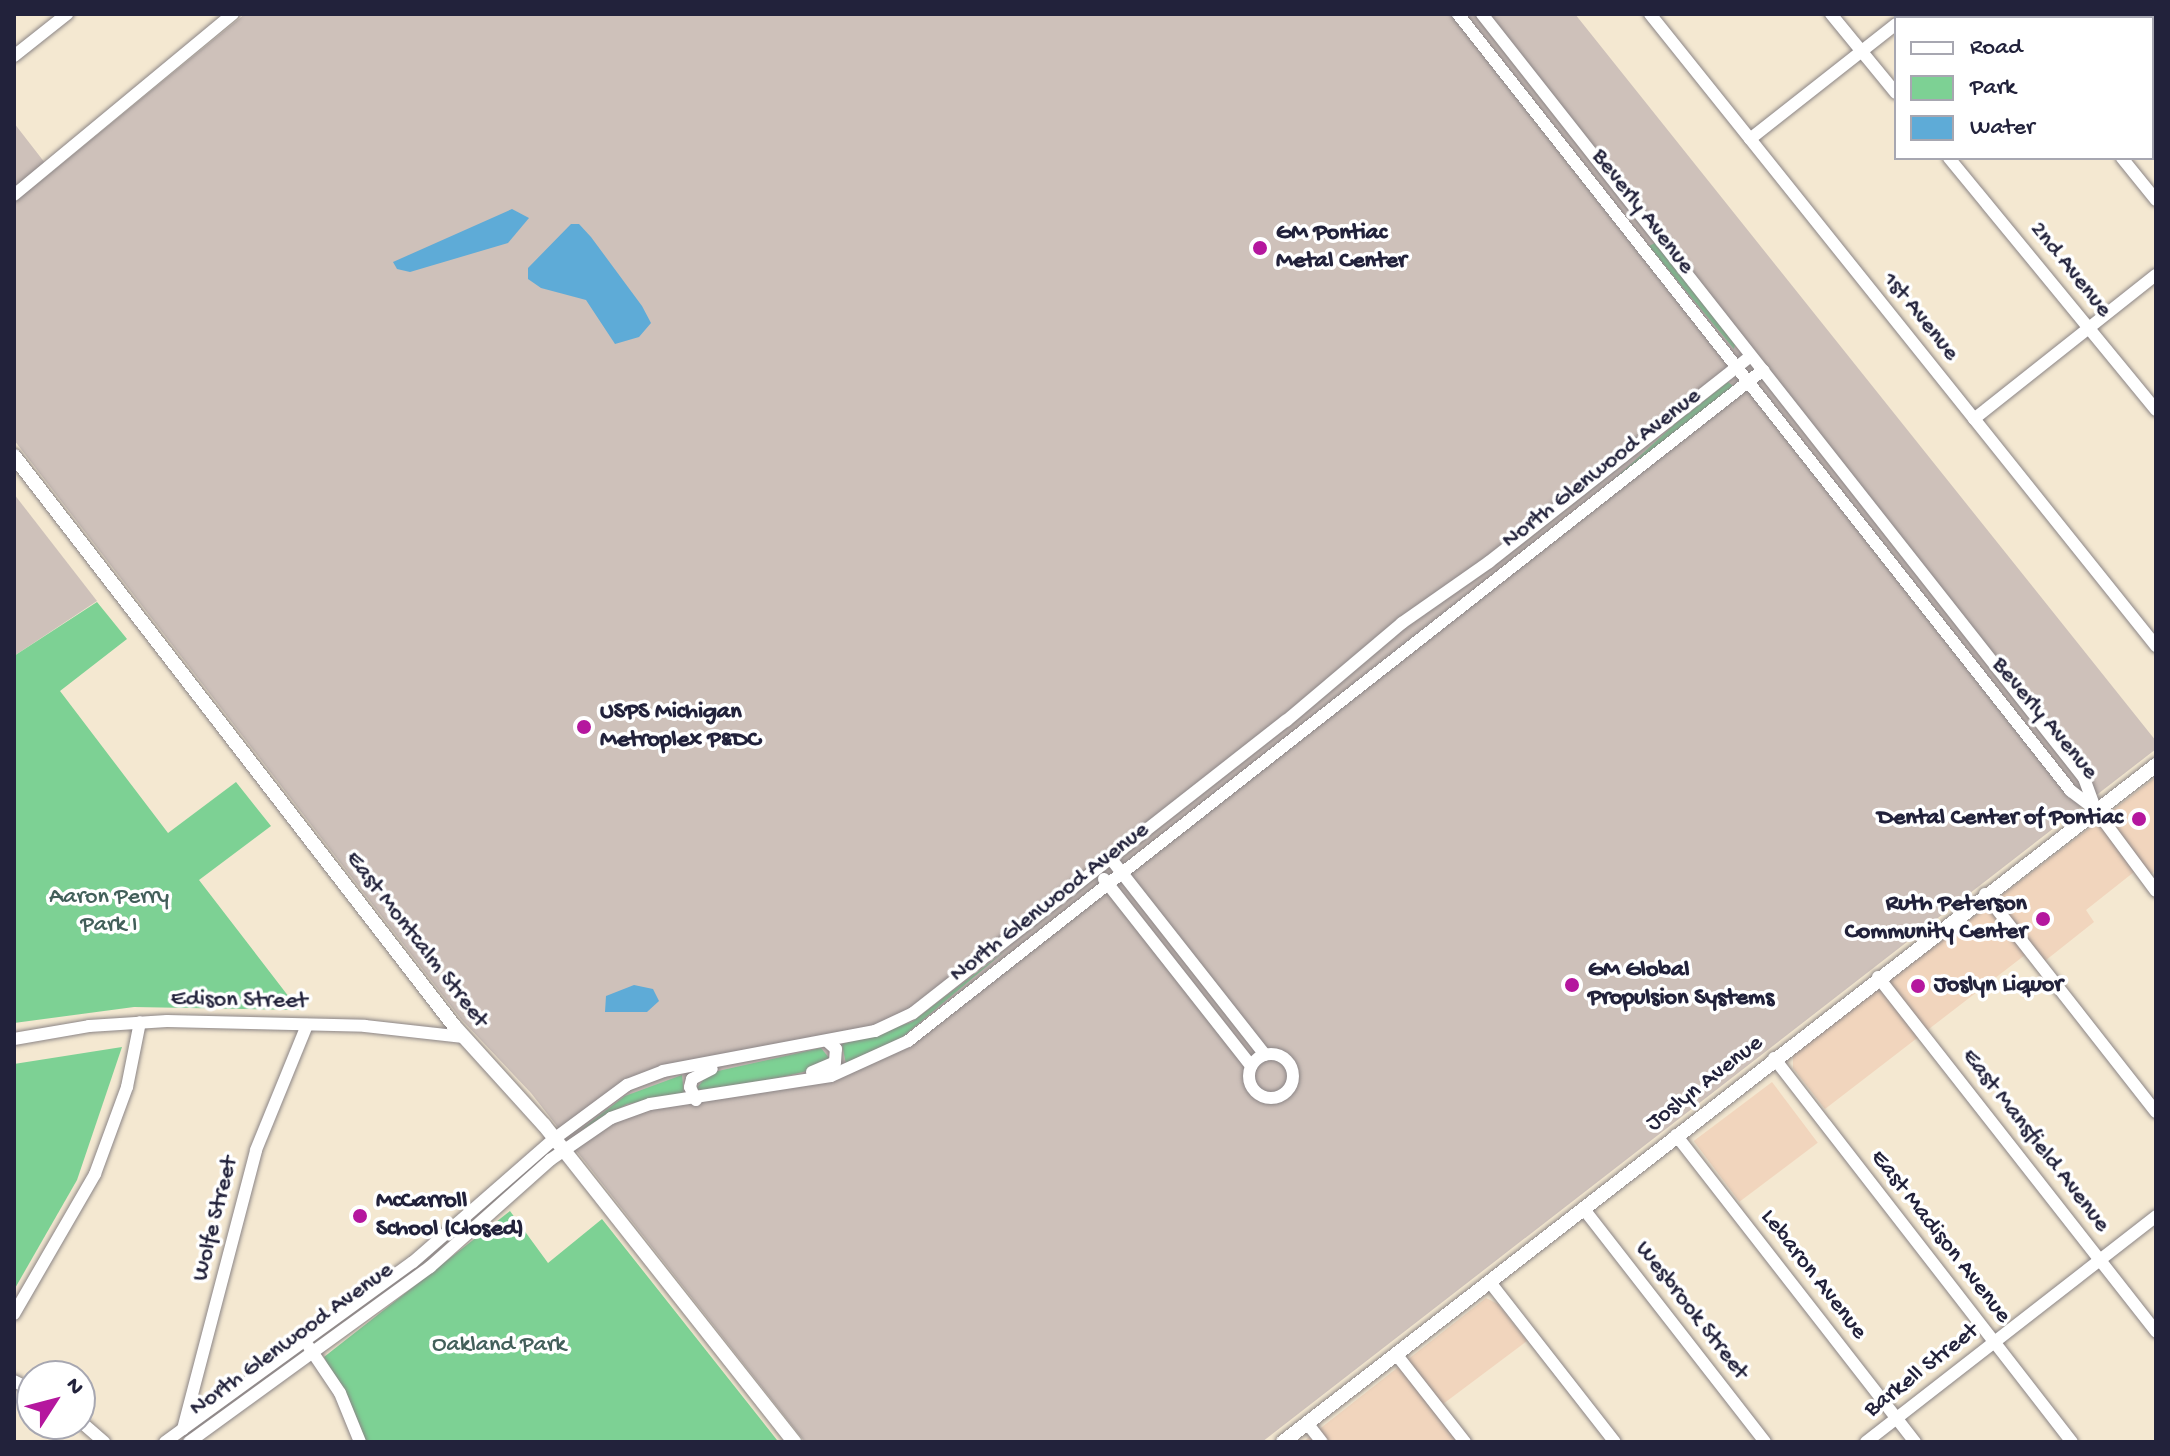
<!DOCTYPE html>
<style>
body{margin:0}
#map{position:relative;width:2170px;height:1456px;overflow:hidden;background:#f4e8d1;font-family:"Gochi Hand",sans-serif}
div>[style]{position:absolute}
.built>*{inset:0;background:#f1d5bd;transform-origin:0 0}
.industrial>*{inset:0;background:#cec1ba}
.green>*{inset:0;background:#7dd194}
.water>*{inset:0;background:#5eabd7}
.roads{filter:drop-shadow(0 0 2px #8b8586) drop-shadow(0 0 2px #8b8586)}
.minor>*{height:12px;margin:-6px;padding:0 6px;transform-origin:6px;border-radius:6px;background:#fff}
.minor>.ring{margin:-6px;padding:0;box-sizing:content-box;background:none;border:12px solid #fff;border-radius:50%}
.major>*{height:14px;margin:-7px;padding:0 7px;transform-origin:7px;border-radius:7px;background:#fff}
.dots>*{width:22px;height:22px;translate:-50% -50%;box-sizing:border-box;border:4px solid #fff;border-radius:50%}
span{translate:-50% -50%;white-space:nowrap;text-align:center;line-height:1.15;-webkit-text-stroke:7px #fff;paint-order:stroke}
.street-label{font-size:24px;color:#22223b}
.poi-label{font-size:24px;color:#22223b;font-weight:700}
.left{translate:0 -50%;text-align:left}
.right{translate:-100% -50%;text-align:right}
.park-label{font-size:24px;color:#425f5a}
.frame{position:absolute;inset:0;border:16px solid #22223b;pointer-events:none}
.legend{position:absolute;left:1894px;top:16px;width:260px;height:144px;box-sizing:border-box;background:#fff;border:2px solid #a7a7b1;margin:0;padding:10px 14px;list-style:none;font-size:24px;color:#22223b}
.legend li{display:flex;align-items:center;gap:16px;height:40px}
.legend b{width:40px;border:2px solid #a7a7b1}
.north{position:absolute;left:16px;top:1360px;width:80px;height:80px;box-sizing:border-box;background:#fff;border:2px solid #a7a7b1;border-radius:50%;rotate:54deg;font-size:22px;font-weight:700;line-height:32px;text-align:center;color:#22223b}
.north::after{content:'';display:block;margin:auto;width:28px;height:36px;background:#b5179e;clip-path:polygon(50% 0,100% 100%,50% 72%,0 100%)}
</style>
<div id="map">
<div class="built">
<i style="clip-path:polygon(2156px 777px,2156px 870px,2142px 881px,2134px 872px,2086px 910px,2094px 922px,2036px 968px,2025px 955px,1825px 1109px,1793px 1068px,1793px 1055px)"></i>
<i style="left:1772px;top:1082px;width:76px;height:98px;rotate:53deg"></i>
<i style="clip-path:polygon(1486px 1298px,1498px 1304px,1527px 1341px,1443px 1404px,1468px 1437px,1462px 1442px,1303px 1442px)"></i>
</div>
<div class="industrial">
<i style="clip-path:polygon(245px 14px,1575px 14px,2156px 741px,2156px 749px,1262px 1442px,805px 1442px,531px 1093px,461px 1019px,14px 440px,14px 123px,45px 163px,24px 179px,31px 189px)"></i>
<i style="clip-path:polygon(14px 494px,97px 601px,14px 656px)"></i>
</div>
<div class="green">
<i style="clip-path:polygon(1655px 243px,1735px 344px,1734px 349px,1649px 246px)"></i>
<i style="clip-path:polygon(1728px 382px,1733px 386px,1608px 485px,1676px 423px)"></i>
<i style="clip-path:polygon(97px 602px,127px 639px,60px 691px,168px 833px,236px 782px,271px 826px,199px 880px,299px 1010px,134px 1007px,14px 1023px,14px 656px)"></i>
<i style="clip-path:polygon(1005px 951px,894px 1044px,846px 1064px,842px 1044px,912px 1022px)"></i>
<i style="clip-path:polygon(122px 1047px,77px 1180px,14px 1290px,14px 1064px)"></i>
<i style="clip-path:polygon(821px 1048px,829px 1058px,816px 1069px,707px 1094px,697px 1088px,709px 1073px)"></i>
<i style="clip-path:polygon(682px 1075px,684px 1094px,627px 1104px,579px 1131px,625px 1096px)"></i>
<i style="clip-path:polygon(510px 1211px,548px 1263px,602px 1219px,777px 1440px,366px 1442px,324px 1357px)"></i>
</div>
<div class="water">
<i style="clip-path:polygon(512px 209px,529px 218px,508px 243px,410px 272px,397px 269px,393px 262px)"></i>
<i style="clip-path:polygon(571px 224px,579px 224px,591px 237px,642px 306px,651px 323px,639px 337px,615px 344px,586px 300px,541px 288px,528px 279px,528px 268px)"></i>
<i style="clip-path:polygon(634px 985px,653px 989px,659px 1001px,647px 1012px,605px 1012px,606px 996px)"></i>
</div>
<div class="roads">
<div class="minor">
<i style="left:1458px;top:14px;width:990px;rotate:51.73deg"></i>
<i style="left:2071px;top:791px;width:30px;rotate:37deg"></i>
<i style="left:1482px;top:14px;width:973px;rotate:51.76deg"></i>
<i style="left:2084px;top:778px;width:33px;rotate:70deg"></i>
<i style="left:2095px;top:809px;width:102px;rotate:53.4deg"></i>
<i style="left:1650px;top:14px;width:810px;rotate:51.32deg"></i>
<i style="left:1831px;top:14px;width:102px;rotate:50.6deg"></i>
<i style="left:2003px;top:14px;width:6px;rotate:45deg"></i>
<i style="left:1904px;top:18px;width:6px;rotate:-39deg"></i>
<i style="left:14px;top:56px;width:68px;rotate:-38.4deg"></i>
<i style="left:1750px;top:139px;width:186px;rotate:-38.2deg"></i>
<i style="left:1949px;top:158px;width:326px;rotate:50.6deg"></i>
<i style="left:2122px;top:158px;width:54px;rotate:51deg"></i>
<i style="left:14px;top:195px;width:284px;rotate:-39.6deg"></i>
<i style="left:1974px;top:419px;width:232px;rotate:-38.4deg"></i>
<i style="left:1111px;top:859px;width:249px;rotate:51.8deg"></i>
<i style="left:1104px;top:879px;width:238px;rotate:51.8deg"></i>
<i style="left:1985px;top:894px;width:277px;rotate:51.9deg"></i>
<i style="left:1878px;top:977px;width:451px;rotate:51.9deg"></i>
<i style="left:14px;top:1039px;width:76px;rotate:-9.8deg"></i>
<i style="left:89px;top:1026px;width:78px;rotate:-3.7deg"></i>
<i style="left:167px;top:1021px;width:198px;rotate:1.4deg"></i>
<i style="left:365px;top:1026px;width:99px;rotate:6.4deg"></i>
<i class="ring" style="left:1249px;top:1054px;width:32px;height:32px"></i>
<i style="left:1774px;top:1058px;width:486px;rotate:52.2deg"></i>
<i style="left:812px;top:1072px;width:25px;rotate:-23deg"></i>
<i style="left:835px;top:1062px;width:13px;rotate:-86deg"></i>
<i style="left:836px;top:1049px;width:12px;rotate:-138deg"></i>
<i style="left:696px;top:1100px;width:14px;rotate:-115deg"></i>
<i style="left:690px;top:1087px;width:8px;rotate:-76deg"></i>
<i style="left:692px;top:1079px;width:22px;rotate:-27deg"></i>
<i style="left:1676px;top:1135px;width:389px;rotate:52.1deg"></i>
<i style="left:1583px;top:1208px;width:296px;rotate:52.1deg"></i>
<i style="left:1489px;top:1281px;width:204px;rotate:52deg"></i>
<i style="left:14px;top:1314px;width:162px;rotate:-59.9deg"></i>
<i style="left:95px;top:1174px;width:93px;rotate:-69.8deg"></i>
<i style="left:127px;top:1087px;width:66px;rotate:-78.7deg"></i>
<i style="left:309px;top:1347px;width:55px;rotate:56deg"></i>
<i style="left:340px;top:1393px;width:53px;rotate:67.8deg"></i>
<i style="left:1396px;top:1354px;width:112px;rotate:51.9deg"></i>
<i style="left:14px;top:1381px;width:20px;rotate:27deg"></i>
<i style="left:80px;top:1421px;width:32px;rotate:41deg"></i>
<i style="left:1307px;top:1423px;width:24px;rotate:52deg"></i>
<i style="left:183px;top:1429px;width:288px;rotate:-75.3deg"></i>
<i style="left:256px;top:1150px;width:135px;rotate:-67.8deg"></i>
<i style="left:165px;top:1442px;width:306px;rotate:-36deg"></i>
<i style="left:413px;top:1262px;width:187px;rotate:-41.1deg"></i>
<i style="left:554px;top:1139px;width:91px;rotate:-36.5deg"></i>
<i style="left:627px;top:1085px;width:39px;rotate:-21deg"></i>
<i style="left:663px;top:1071px;width:216px;rotate:-10.7deg"></i>
<i style="left:875px;top:1031px;width:42px;rotate:-25.3deg"></i>
<i style="left:913px;top:1013px;width:474px;rotate:-38.1deg"></i>
<i style="left:1286px;top:721px;width:152px;rotate:-40.2deg"></i>
<i style="left:1402px;top:623px;width:106px;rotate:-35deg"></i>
<i style="left:1489px;top:562px;width:333px;rotate:-38.2deg"></i>
<i style="left:189px;top:1442px;width:298px;rotate:-36deg"></i>
<i style="left:430px;top:1267px;width:161px;rotate:-41.7deg"></i>
<i style="left:550px;top:1160px;width:74px;rotate:-34.5deg"></i>
<i style="left:611px;top:1118px;width:41px;rotate:-19.7deg"></i>
<i style="left:650px;top:1104px;width:183px;rotate:-8.8deg"></i>
<i style="left:831px;top:1076px;width:85px;rotate:-24.4deg"></i>
<i style="left:908px;top:1041px;width:1087px;rotate:-38.12deg"></i>
<i style="left:1866px;top:1442px;width:368px;rotate:-37.9deg"></i>
</div>
<div class="major">
<i style="left:14px;top:456px;width:721px;rotate:52.32deg"></i>
<i style="left:455px;top:1027px;width:132px;rotate:47.8deg"></i>
<i style="left:544px;top:1125px;width:404px;rotate:51.7deg"></i>
<i style="left:1283px;top:1442px;width:1105px;rotate:-37.79deg"></i>
</div>
</div>
<div class="dots">
<i style="left:1260px;top:248px;background:#b5179e"></i>
<i style="left:584px;top:727px;background:#b5179e"></i>
<i style="left:2139px;top:819px;background:#b5179e"></i>
<i style="left:2043px;top:919px;background:#b5179e"></i>
<i style="left:1572px;top:985px;background:#b5179e"></i>
<i style="left:1918px;top:986px;background:#b5179e"></i>
<i style="left:360px;top:1216px;background:#b5179e"></i>
</div>
<div class="street-label">
<span style="left:1642px;top:212px;rotate:52deg">Beverly Avenue</span>
<span style="left:2070px;top:270px;rotate:51deg">2nd Avenue</span>
<span style="left:1920px;top:317px;rotate:51deg">1st Avenue</span>
<span style="left:1602px;top:469px;rotate:-38deg">North Glenwood Avenue</span>
<span style="left:2044px;top:719px;rotate:50deg">Beverly Avenue</span>
<span style="left:1050px;top:903px;rotate:-38deg">North Glenwood Avenue</span>
<span style="left:416px;top:940px;rotate:52deg">East Montcalm Street</span>
<span style="left:239px;top:1001px;rotate:1deg">Edison Street</span>
<span style="left:1705px;top:1084px;rotate:-38deg">Joslyn Avenue</span>
<span style="left:2035px;top:1141px;rotate:52deg">East Mansfield Avenue</span>
<span style="left:216px;top:1219px;rotate:-76deg">Wolfe Street</span>
<span style="left:1940px;top:1237px;rotate:52deg">East Madison Avenue</span>
<span style="left:1813px;top:1275px;rotate:52deg">Lebaron Avenue</span>
<span style="left:1691px;top:1311px;rotate:52deg">Wesbrook Street</span>
<span style="left:292px;top:1340px;rotate:-36deg">North Glenwood Avenue</span>
<span style="left:1922px;top:1371px;rotate:-38deg">Barkell Street</span>
</div>
<div class="poi-label">
<span class="left" style="left:1276px;top:248px">GM Pontiac<br>Metal Center</span>
<span class="left" style="left:600px;top:727px">USPS Michigan<br>Metroplex P&amp;DC</span>
<span class="right" style="left:2123px;top:819px">Dental Center of Pontiac</span>
<span class="right" style="left:2027px;top:919px">Ruth Peterson<br>Community Center</span>
<span class="left" style="left:1588px;top:985px">GM Global<br>Propulsion Systems</span>
<span class="left" style="left:1934px;top:986px">Joslyn Liquor</span>
<span class="left" style="left:376px;top:1216px">McCarroll<br>School (Closed)</span>
</div>
<div class="park-label">
<span style="left:109px;top:912px">Aaron Perry<br>Park I</span>
<span style="left:499px;top:1346px">Oakland Park</span>
</div>
<div class="frame"></div>
<ul class="legend">
<li><b style="height:10px;background:#fff"></b>Road</li>
<li><b style="height:22px;background:#7dd194"></b>Park</li>
<li><b style="height:22px;background:#5eabd7"></b>Water</li>
</ul>
<div class="north">N</div>
</div>
